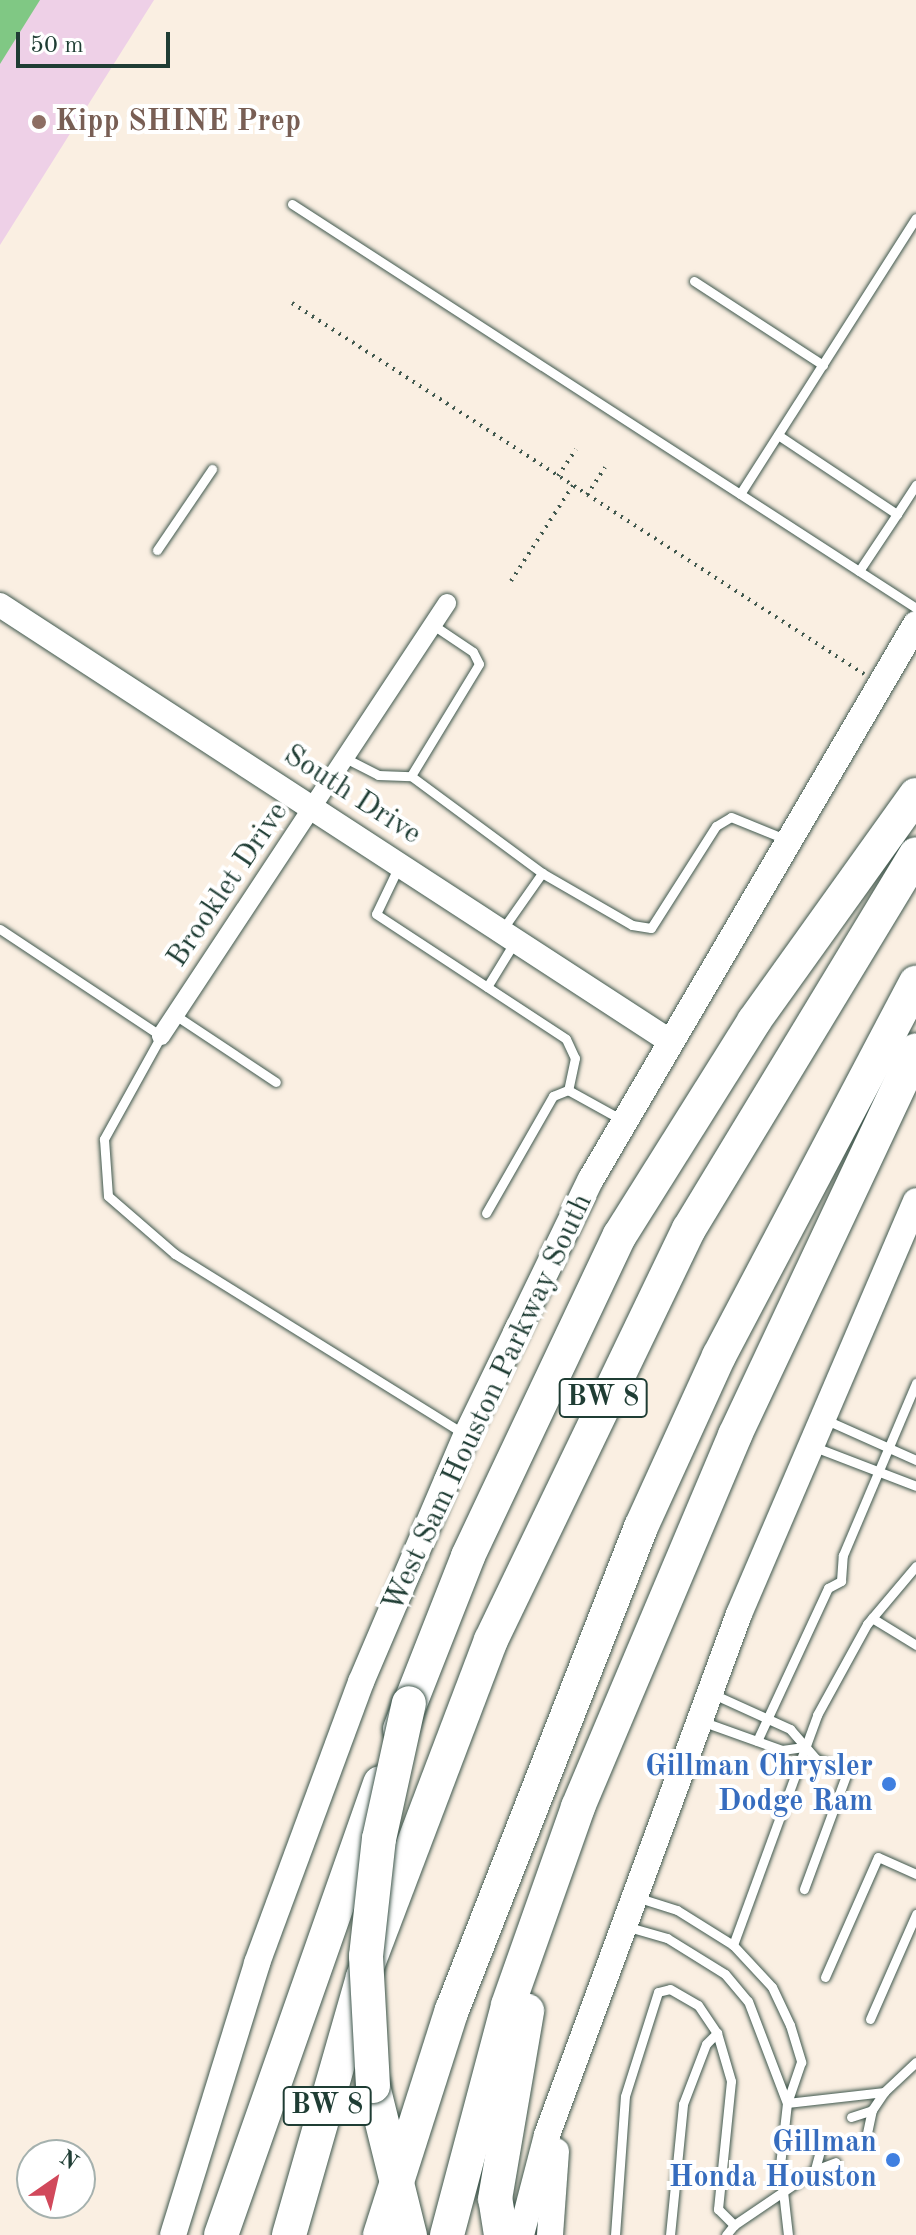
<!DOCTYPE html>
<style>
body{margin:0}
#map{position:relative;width:916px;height:2235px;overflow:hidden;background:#faefe2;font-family:"Old Standard TT",serif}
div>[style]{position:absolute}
.built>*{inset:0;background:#eed0e7}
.green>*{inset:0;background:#80c884}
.path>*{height:4px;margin-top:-2px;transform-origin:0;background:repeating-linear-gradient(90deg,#40584e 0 2px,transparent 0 8px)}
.roads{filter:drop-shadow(0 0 2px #40584e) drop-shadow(0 0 2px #40584e)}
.service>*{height:9px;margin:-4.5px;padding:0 4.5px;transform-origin:4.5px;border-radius:4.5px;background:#fff}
.minor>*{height:18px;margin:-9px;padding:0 9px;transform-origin:9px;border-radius:9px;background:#fff}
.tertiary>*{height:24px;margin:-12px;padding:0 12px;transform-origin:12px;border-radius:12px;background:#fff}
.secondary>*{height:26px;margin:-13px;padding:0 13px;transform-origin:13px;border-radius:13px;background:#fff}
.motorway>*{height:34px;margin:-17px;padding:0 17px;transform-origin:17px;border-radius:17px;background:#fff}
.bridges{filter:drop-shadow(0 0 2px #40584e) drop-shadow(0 0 2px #40584e)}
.motorway-bridge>*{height:34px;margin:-17px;padding:0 17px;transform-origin:17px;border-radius:17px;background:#fff}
.dots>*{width:22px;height:22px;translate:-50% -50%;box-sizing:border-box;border:4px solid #fff;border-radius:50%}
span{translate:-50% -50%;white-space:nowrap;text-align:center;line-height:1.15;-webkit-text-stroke:8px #fff;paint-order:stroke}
.shield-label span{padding:2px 6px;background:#fff;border:2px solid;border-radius:6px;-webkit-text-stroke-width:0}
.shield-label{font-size:28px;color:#1f3d34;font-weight:700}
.education-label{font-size:30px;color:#785e54;font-weight:700}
.left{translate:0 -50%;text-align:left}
.street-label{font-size:30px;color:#1f3d34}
.shop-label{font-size:30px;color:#366cbe;font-weight:700}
.right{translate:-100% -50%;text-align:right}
.north{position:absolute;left:16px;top:2139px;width:80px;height:80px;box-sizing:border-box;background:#fff;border:2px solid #a5b1ae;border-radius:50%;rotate:34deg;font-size:22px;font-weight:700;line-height:32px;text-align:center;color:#1f3d34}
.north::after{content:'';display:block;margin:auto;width:28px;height:36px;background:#d1495b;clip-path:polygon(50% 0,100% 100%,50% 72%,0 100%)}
.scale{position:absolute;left:16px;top:32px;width:154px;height:36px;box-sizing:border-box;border:4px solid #1f3d34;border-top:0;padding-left:10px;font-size:24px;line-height:28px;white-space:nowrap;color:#1f3d34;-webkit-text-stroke:6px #fff;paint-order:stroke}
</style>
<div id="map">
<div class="built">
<i style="clip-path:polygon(0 0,154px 0,0 245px)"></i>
</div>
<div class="green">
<i style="clip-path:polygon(0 0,40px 0,0 64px)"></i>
</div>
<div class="path">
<i style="left:292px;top:303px;width:682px;rotate:32.97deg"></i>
<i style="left:558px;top:476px;width:32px;rotate:-56deg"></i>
<i style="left:587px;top:495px;width:33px;rotate:-57deg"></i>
<i style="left:511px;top:581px;width:114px;rotate:-57.1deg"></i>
</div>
<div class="roads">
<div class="service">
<i style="left:292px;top:204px;width:743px;rotate:32.92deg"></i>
<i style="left:694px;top:281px;width:154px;rotate:33.1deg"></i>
<i style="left:778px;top:435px;width:143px;rotate:33.6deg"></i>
<i style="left:897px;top:514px;width:35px;rotate:-57deg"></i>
<i style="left:740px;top:494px;width:327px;rotate:-57.5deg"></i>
<i style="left:157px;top:550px;width:98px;rotate:-55.8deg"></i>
<i style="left:859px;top:571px;width:69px;rotate:-56.3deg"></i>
<i style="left:433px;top:625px;width:48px;rotate:34deg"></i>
<i style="left:473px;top:652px;width:13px;rotate:63deg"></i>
<i style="left:479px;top:664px;width:131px;rotate:121.3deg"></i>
<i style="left:411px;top:776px;width:163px;rotate:36.5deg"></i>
<i style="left:345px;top:758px;width:37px;rotate:27deg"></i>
<i style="left:378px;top:775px;width:33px;rotate:2deg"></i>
<i style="left:399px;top:866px;width:53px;rotate:115.6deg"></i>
<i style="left:376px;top:914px;width:227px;rotate:33.3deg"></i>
<i style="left:566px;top:1039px;width:21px;rotate:65deg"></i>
<i style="left:575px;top:1058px;width:33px;rotate:102deg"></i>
<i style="left:568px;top:1090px;width:64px;rotate:29deg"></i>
<i style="left:0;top:929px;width:193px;rotate:33.6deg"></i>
<i style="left:161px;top:1036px;width:118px;rotate:119deg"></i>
<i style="left:104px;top:1139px;width:57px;rotate:86deg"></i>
<i style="left:108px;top:1196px;width:89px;rotate:40.9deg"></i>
<i style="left:175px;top:1254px;width:340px;rotate:31.9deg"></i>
<i style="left:502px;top:930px;width:70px;rotate:-54.9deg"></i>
<i style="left:542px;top:873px;width:104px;rotate:30deg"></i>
<i style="left:632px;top:925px;width:19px;rotate:9deg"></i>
<i style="left:651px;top:928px;width:121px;rotate:-57.5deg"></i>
<i style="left:716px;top:826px;width:17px;rotate:-31deg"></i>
<i style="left:731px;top:817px;width:58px;rotate:22.2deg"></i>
<i style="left:487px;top:987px;width:52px;rotate:-58.5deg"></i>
<i style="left:175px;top:1015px;width:121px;rotate:33.6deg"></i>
<i style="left:486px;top:1213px;width:135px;rotate:-60.2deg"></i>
<i style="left:553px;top:1096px;width:16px;rotate:-22deg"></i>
<i style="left:824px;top:1419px;width:101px;rotate:24deg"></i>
<i style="left:812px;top:1446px;width:111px;rotate:21deg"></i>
<i style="left:872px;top:1618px;width:52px;rotate:31.5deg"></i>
<i style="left:713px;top:1694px;width:85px;rotate:24.4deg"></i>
<i style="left:790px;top:1729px;width:40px;rotate:49deg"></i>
<i style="left:816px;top:1759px;width:34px;rotate:19deg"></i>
<i style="left:848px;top:1770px;width:127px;rotate:110.3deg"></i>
<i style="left:701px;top:1721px;width:86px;rotate:19.7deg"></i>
<i style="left:782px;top:1750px;width:22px;rotate:-8deg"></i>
<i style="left:757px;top:1741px;width:169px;rotate:-65.1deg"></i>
<i style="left:828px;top:1588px;width:15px;rotate:-28deg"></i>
<i style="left:841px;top:1581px;width:26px;rotate:-86deg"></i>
<i style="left:843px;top:1555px;width:187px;rotate:-67deg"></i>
<i style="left:636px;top:1897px;width:43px;rotate:17.6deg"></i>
<i style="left:677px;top:1910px;width:66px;rotate:32deg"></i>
<i style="left:733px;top:1945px;width:57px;rotate:47.1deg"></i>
<i style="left:772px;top:1987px;width:42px;rotate:64.7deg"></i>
<i style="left:790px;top:2025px;width:39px;rotate:73deg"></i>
<i style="left:801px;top:2062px;width:43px;rotate:108.9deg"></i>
<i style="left:787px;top:2103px;width:62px;rotate:96.4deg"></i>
<i style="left:780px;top:2165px;width:70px;rotate:83.5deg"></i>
<i style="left:625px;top:1926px;width:44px;rotate:15.9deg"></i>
<i style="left:667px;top:1938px;width:68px;rotate:31.8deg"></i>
<i style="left:725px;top:1974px;width:35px;rotate:50deg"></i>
<i style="left:748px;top:2001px;width:109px;rotate:69.1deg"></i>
<i style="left:733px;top:1945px;width:245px;rotate:-69.9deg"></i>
<i style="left:817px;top:1715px;width:104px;rotate:-61.2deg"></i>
<i style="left:867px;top:1624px;width:76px;rotate:-49.8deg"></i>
<i style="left:825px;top:1977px;width:131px;rotate:-66.2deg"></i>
<i style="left:878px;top:1857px;width:42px;rotate:24.1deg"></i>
<i style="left:870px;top:2019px;width:115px;rotate:-66.3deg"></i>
<i style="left:787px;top:2103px;width:98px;rotate:-6.5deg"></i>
<i style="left:884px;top:2092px;width:44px;rotate:-43.2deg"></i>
<i style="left:851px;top:2117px;width:22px;rotate:-18deg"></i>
<i style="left:872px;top:2110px;width:22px;rotate:-56deg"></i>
<i style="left:867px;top:2133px;width:24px;rotate:-78deg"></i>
<i style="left:821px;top:2147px;width:24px;rotate:105deg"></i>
<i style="left:815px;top:2170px;width:22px;rotate:-21deg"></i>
<i style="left:615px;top:2235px;width:139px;rotate:-85.9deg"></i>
<i style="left:625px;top:2096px;width:109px;rotate:-72.4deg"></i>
<i style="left:658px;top:1992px;width:12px;rotate:-14deg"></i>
<i style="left:670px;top:1989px;width:32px;rotate:30deg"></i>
<i style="left:698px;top:2005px;width:34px;rotate:56deg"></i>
<i style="left:717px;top:2033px;width:50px;rotate:73.7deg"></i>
<i style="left:731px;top:2081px;width:129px;rotate:95.8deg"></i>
<i style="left:718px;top:2209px;width:23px;rotate:45deg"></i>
<i style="left:734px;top:2225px;width:98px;rotate:-34.2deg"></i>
<i style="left:670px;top:2235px;width:132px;rotate:-84.3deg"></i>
<i style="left:683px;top:2104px;width:64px;rotate:-69deg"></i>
<i style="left:706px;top:2044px;width:16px;rotate:-45deg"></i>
<i style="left:726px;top:2235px;width:13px;rotate:-51deg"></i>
</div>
<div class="minor">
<i style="left:161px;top:1036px;width:519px;rotate:-56.55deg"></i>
</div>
<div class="tertiary">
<i style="left:0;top:605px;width:797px;rotate:33.07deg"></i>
</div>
<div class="secondary">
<i style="left:173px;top:2235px;width:285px;rotate:-72.8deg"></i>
<i style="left:257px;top:1963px;width:300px;rotate:-69.7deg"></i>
<i style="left:361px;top:1682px;width:267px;rotate:-66.9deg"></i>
<i style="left:466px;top:1436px;width:286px;rotate:-64.1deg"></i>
<i style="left:591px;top:1179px;width:643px;rotate:-59.65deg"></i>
<i style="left:521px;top:2235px;width:103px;rotate:-75.4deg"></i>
<i style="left:547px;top:2135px;width:555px;rotate:-69.77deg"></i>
<i style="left:739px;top:1614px;width:449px;rotate:-66.8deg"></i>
<i style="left:550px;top:2235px;width:84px;rotate:-85.9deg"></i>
</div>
<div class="motorway">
<i style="left:400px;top:1729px;width:186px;rotate:-68.5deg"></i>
<i style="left:468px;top:1556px;width:355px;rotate:-64.7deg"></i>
<i style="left:620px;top:1235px;width:252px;rotate:-57.9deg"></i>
<i style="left:754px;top:1021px;width:278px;rotate:-54.4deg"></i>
<i style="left:373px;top:2086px;width:154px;rotate:76.1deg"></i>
<i style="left:221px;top:2235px;width:479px;rotate:-70.6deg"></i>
<i style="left:289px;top:2235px;width:268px;rotate:-74deg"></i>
<i style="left:363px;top:1977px;width:360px;rotate:-69.2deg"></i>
<i style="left:491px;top:1640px;width:456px;rotate:-64.3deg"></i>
<i style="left:689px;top:1229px;width:438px;rotate:-58.8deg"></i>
<i style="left:380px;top:2235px;width:236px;rotate:-72.3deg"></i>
<i style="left:452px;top:2010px;width:519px;rotate:-68.63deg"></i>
<i style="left:641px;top:1527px;width:188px;rotate:-65.5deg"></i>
<i style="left:719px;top:1356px;width:422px;rotate:-62.2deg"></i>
<i style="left:447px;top:2235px;width:238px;rotate:-75.1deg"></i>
<i style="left:508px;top:2005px;width:210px;rotate:-70.5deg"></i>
<i style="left:578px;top:1807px;width:404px;rotate:-67.1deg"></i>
<i style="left:735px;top:1435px;width:425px;rotate:-64.8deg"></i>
<i style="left:501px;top:2235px;width:36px;rotate:-99deg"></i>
<i style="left:495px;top:2199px;width:191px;rotate:-80.3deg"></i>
</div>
</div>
<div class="bridges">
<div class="motorway-bridge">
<i style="left:373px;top:2086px;width:130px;rotate:-93.1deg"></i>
<i style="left:366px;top:1956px;width:118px;rotate:-83.7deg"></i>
<i style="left:379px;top:1839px;width:139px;rotate:-77.6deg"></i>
</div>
</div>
<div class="dots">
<i style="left:39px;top:122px;background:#8d6e63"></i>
<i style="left:889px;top:1784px;background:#3f7fe0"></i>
<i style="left:893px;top:2160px;background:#3f7fe0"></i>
</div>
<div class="shield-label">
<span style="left:603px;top:1398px">BW 8</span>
<span style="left:327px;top:2106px">BW 8</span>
</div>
<div class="education-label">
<span class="left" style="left:55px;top:122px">Kipp SHINE Prep</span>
</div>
<div class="street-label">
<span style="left:352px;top:795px;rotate:33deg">South Drive</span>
<span style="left:228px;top:885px;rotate:-56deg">Brooklet Drive</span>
<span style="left:488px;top:1403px;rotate:-65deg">West Sam Houston Parkway South</span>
</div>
<div class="shop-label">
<span class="right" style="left:873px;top:1784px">Gillman Chrysler<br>Dodge Ram</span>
<span class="right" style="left:877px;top:2160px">Gillman<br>Honda Houston</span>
</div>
<div class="north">N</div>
<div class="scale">50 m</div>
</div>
